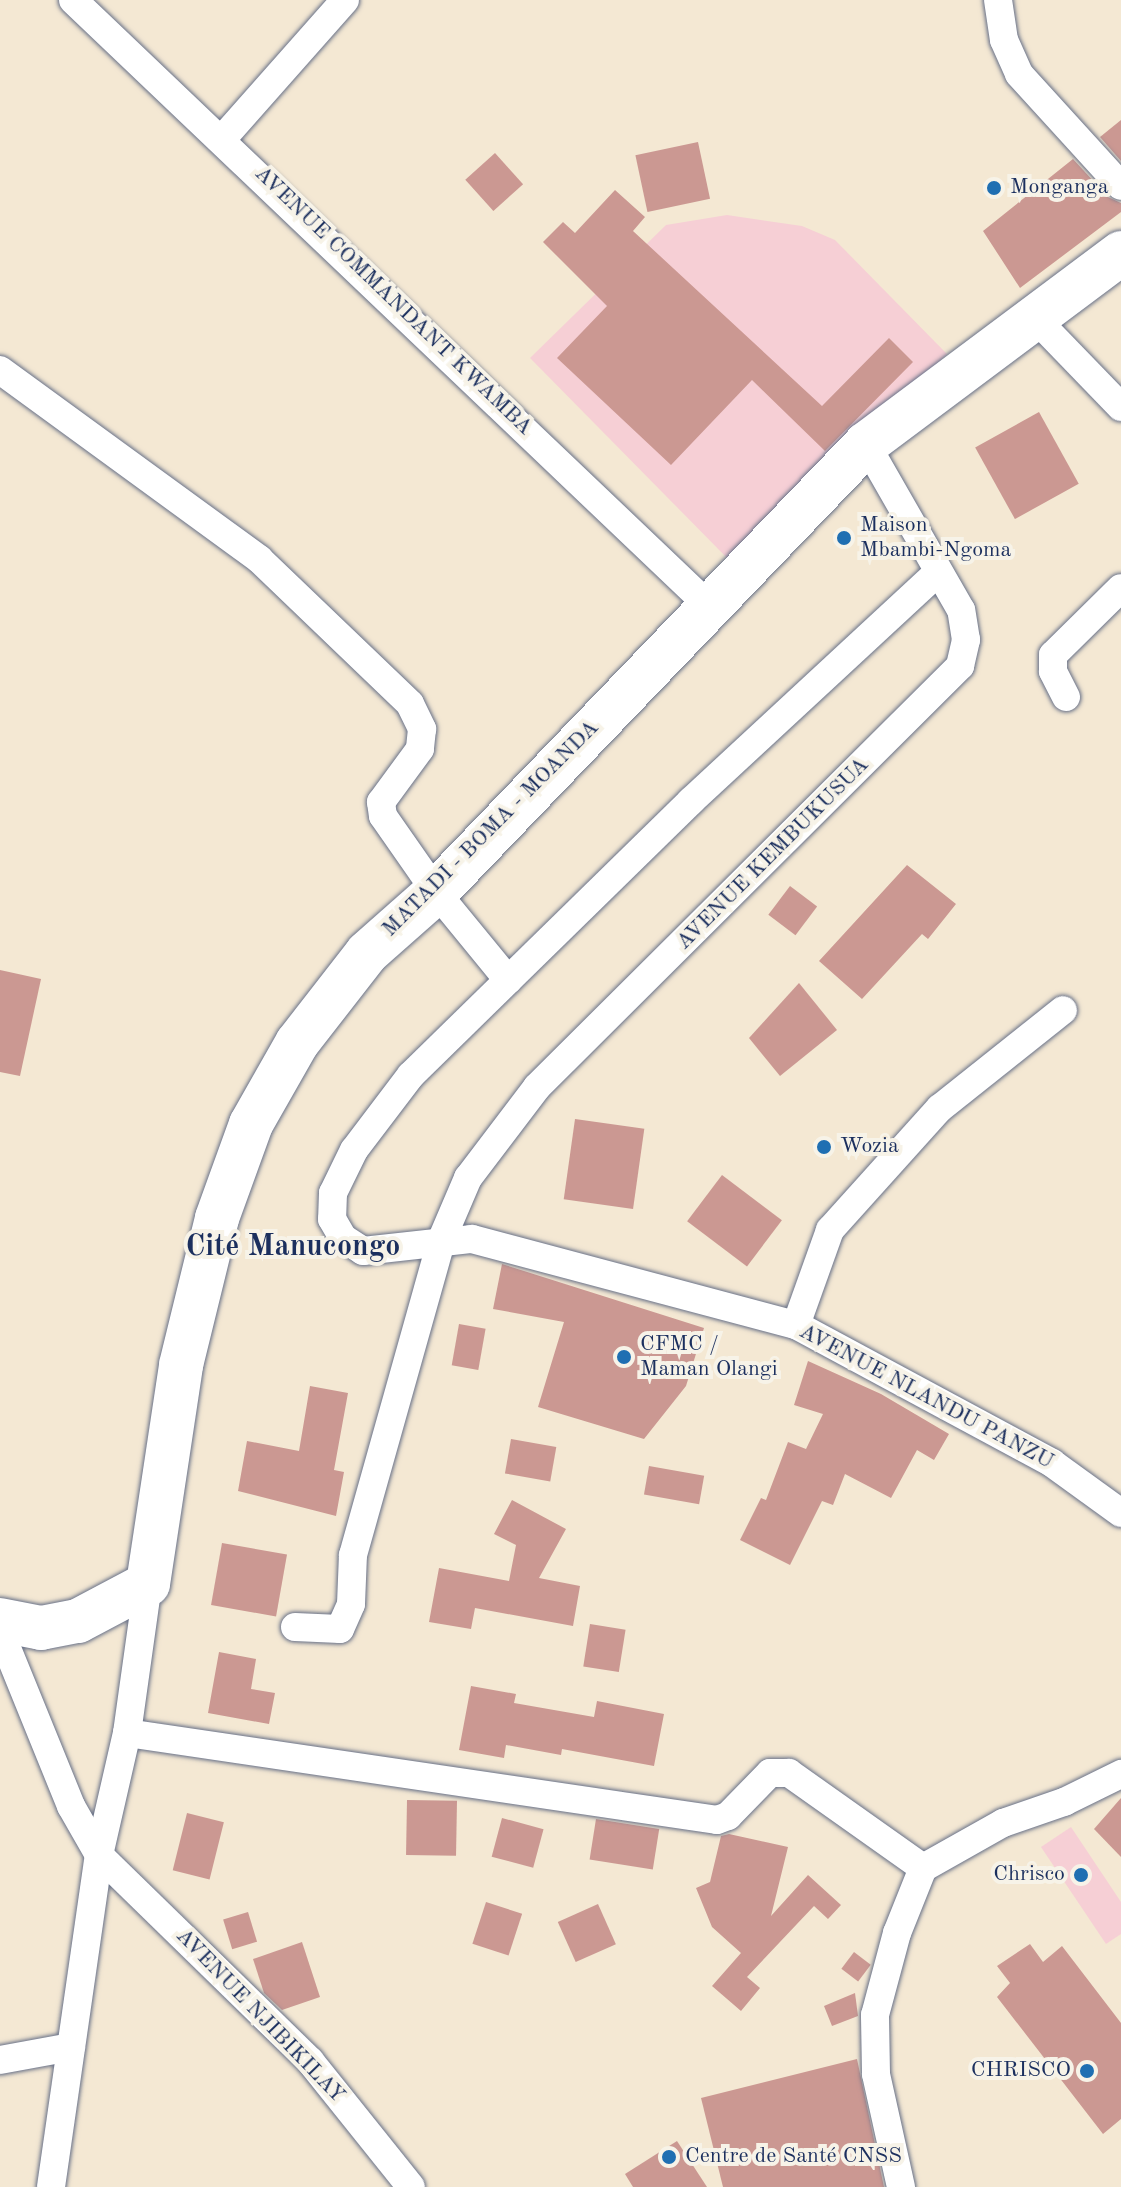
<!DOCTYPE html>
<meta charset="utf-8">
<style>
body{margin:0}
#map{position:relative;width:1121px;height:2187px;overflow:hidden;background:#f4e8d3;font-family:"Old Standard TT",serif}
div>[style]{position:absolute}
.built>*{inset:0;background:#f6cfd5}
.building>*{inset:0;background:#cb9892;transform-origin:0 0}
.roads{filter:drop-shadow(0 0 2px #677087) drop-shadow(0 0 2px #677087)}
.street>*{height:28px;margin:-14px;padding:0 14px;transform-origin:14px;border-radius:14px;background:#fff}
.highway>*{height:44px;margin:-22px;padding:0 22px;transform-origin:22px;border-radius:22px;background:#fff}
.dots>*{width:22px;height:22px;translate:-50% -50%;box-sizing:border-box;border:4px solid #f7f3e8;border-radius:50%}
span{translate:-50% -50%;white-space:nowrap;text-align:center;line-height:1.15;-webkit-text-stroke:8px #f7f3e8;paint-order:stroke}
.poi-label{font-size:22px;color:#1b2f5e}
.left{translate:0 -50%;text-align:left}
.right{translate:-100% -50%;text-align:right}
.street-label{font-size:22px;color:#1b2f5e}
.district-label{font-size:30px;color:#1b2f5e;font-weight:700}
</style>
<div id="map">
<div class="built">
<i style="clip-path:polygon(727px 215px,802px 226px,835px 240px,947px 354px,732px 563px,530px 358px,666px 225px)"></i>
<i style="clip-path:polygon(1071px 1827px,1121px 1902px,1121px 1934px,1106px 1944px,1041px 1847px)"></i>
</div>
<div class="building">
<i style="clip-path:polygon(1121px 120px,1121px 161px,1100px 137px)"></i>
<i style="left:698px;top:142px;width:58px;height:64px;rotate:78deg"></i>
<i style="left:495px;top:153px;width:42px;height:40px;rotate:48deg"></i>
<i style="clip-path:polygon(1073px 159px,1108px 197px,1121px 203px,1121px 212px,1020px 288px,983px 231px)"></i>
<i style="clip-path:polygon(615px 190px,645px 217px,633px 231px,822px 406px,889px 338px,913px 362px,825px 451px,752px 380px,671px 465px,557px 358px,607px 306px,543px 242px,563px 222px,575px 233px)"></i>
<i style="left:1039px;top:412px;width:82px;height:73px;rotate:61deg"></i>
<i style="clip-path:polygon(907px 865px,956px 904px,928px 939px,922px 934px,862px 999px,819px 961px)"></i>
<i style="left:790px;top:886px;width:34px;height:36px;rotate:37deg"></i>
<i style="clip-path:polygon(0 970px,41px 979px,20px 1076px,0 1072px)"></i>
<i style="clip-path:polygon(799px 983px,837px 1030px,780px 1076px,749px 1038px)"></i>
<i style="left:575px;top:1119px;width:70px;height:81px;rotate:8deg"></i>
<i style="left:722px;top:1175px;width:75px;height:58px;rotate:37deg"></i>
<i style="clip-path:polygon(502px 1264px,704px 1328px,686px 1386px,644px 1439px,538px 1407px,564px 1322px,493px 1309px)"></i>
<i style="left:459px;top:1324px;width:27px;height:42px;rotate:10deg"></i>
<i style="clip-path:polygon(808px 1361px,881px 1394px,949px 1434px,934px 1460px,917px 1450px,891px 1498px,845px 1474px,833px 1505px,822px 1501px,790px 1565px,740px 1540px,761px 1498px,766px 1500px,788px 1442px,806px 1449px,823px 1414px,794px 1405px)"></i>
<i style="clip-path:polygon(310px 1386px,348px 1393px,334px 1470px,344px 1472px,336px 1516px,238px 1491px,247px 1441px,299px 1451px)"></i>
<i style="left:511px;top:1439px;width:46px;height:35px;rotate:10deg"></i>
<i style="left:649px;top:1466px;width:56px;height:29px;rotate:10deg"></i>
<i style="clip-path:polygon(512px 1500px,566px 1529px,539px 1578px,580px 1586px,573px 1626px,475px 1608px,471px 1629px,429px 1622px,439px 1568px,509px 1581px,516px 1545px,494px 1534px)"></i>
<i style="left:222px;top:1543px;width:66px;height:63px;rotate:10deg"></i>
<i style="left:590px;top:1624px;width:36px;height:43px;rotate:9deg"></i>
<i style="clip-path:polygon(219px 1652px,256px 1659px,251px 1689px,275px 1693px,269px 1724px,208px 1713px)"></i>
<i style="clip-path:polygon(471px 1686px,516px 1694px,514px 1703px,594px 1717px,597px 1701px,664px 1714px,654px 1766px,562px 1749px,561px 1755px,506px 1745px,504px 1758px,459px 1750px)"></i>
<i style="clip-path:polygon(1121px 1798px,1121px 1857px,1094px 1829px)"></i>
<i style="left:407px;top:1800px;width:50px;height:55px;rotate:1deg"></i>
<i style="left:187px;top:1813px;width:38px;height:59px;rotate:14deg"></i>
<i style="left:502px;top:1818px;width:43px;height:40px;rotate:15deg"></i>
<i style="left:596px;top:1819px;width:64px;height:41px;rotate:9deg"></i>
<i style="clip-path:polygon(729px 1834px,788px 1847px,771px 1916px,808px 1875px,841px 1905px,828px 1919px,814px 1906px,747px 1977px,760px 1988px,741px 2011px,712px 1986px,741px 1953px,712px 1927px,696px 1888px,710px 1882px,721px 1836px)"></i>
<i style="left:486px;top:1902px;width:38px;height:44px;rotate:18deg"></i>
<i style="left:598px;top:1904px;width:44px;height:44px;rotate:66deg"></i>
<i style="left:248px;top:1912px;width:31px;height:26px;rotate:73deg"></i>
<i style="clip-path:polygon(302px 1942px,320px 1997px,282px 2010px,264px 1993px,253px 1959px)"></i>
<i style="clip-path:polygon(1030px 1944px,1043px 1962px,1062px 1946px,1121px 2023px,1121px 2119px,1103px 2134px,997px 1997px,1010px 1983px,997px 1966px)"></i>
<i style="left:854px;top:1952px;width:21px;height:21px;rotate:37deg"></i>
<i style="clip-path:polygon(855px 1993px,858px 2016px,832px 2026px,824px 2006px)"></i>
<i style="clip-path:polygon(857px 2059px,884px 2187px,723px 2187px,701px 2098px)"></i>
<i style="clip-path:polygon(677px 2141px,707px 2187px,633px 2187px,625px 2174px)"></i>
</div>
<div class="roads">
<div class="street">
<i style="left:73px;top:0;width:878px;rotate:43.62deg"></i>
<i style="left:998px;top:0;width:40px;rotate:81.5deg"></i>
<i style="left:1004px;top:40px;width:37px;rotate:66deg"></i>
<i style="left:1019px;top:74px;width:151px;rotate:47.7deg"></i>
<i style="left:223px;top:138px;width:184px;rotate:-48.5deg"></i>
<i style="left:1034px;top:317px;width:125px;rotate:46deg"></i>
<i style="left:0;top:370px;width:321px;rotate:36.1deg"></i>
<i style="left:259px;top:559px;width:209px;rotate:43.8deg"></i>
<i style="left:410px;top:704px;width:28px;rotate:64deg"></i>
<i style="left:422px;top:729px;width:20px;rotate:96deg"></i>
<i style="left:420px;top:749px;width:66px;rotate:126.3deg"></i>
<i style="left:381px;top:802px;width:14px;rotate:82deg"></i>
<i style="left:383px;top:816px;width:93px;rotate:55.1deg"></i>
<i style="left:436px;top:892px;width:114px;rotate:50.7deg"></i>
<i style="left:936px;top:574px;width:334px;rotate:137.2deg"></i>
<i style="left:691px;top:801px;width:392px;rotate:135.6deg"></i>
<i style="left:411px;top:1075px;width:94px;rotate:127.2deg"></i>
<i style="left:354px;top:1150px;width:48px;rotate:116deg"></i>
<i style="left:333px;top:1193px;width:26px;rotate:92deg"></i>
<i style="left:332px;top:1219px;width:22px;rotate:60deg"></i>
<i style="left:343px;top:1238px;width:24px;rotate:33deg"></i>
<i style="left:363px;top:1251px;width:110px;rotate:-6.3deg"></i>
<i style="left:472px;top:1239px;width:335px;rotate:14.9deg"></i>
<i style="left:796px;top:1325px;width:291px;rotate:28.3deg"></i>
<i style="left:1052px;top:1463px;width:85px;rotate:35.9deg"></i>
<i style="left:1066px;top:697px;width:29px;rotate:-117deg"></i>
<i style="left:1053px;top:671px;width:16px;rotate:-90deg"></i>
<i style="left:1053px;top:655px;width:95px;rotate:-44.6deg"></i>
<i style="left:796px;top:1325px;width:101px;rotate:-70.3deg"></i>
<i style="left:830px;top:1230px;width:164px;rotate:-48deg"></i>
<i style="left:940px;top:1108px;width:157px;rotate:-38.5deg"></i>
<i style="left:295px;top:1627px;width:45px;rotate:2.5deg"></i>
<i style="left:340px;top:1629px;width:27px;rotate:-66deg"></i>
<i style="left:351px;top:1604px;width:49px;rotate:-87.7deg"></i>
<i style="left:353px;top:1555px;width:326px;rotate:-74.3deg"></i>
<i style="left:441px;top:1241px;width:69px;rotate:-66.8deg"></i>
<i style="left:468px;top:1178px;width:114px;rotate:-52.8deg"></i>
<i style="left:537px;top:1087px;width:597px;rotate:-44.86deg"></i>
<i style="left:960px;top:666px;width:27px;rotate:-77deg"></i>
<i style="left:966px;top:640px;width:30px;rotate:-99deg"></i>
<i style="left:961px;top:610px;width:191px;rotate:-119.8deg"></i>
<i style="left:0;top:1631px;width:189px;rotate:67.9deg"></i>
<i style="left:71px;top:1806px;width:56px;rotate:60.3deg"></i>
<i style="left:99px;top:1855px;width:295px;rotate:44.3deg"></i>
<i style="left:310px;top:2061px;width:161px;rotate:51.3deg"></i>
<i style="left:127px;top:1733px;width:596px;rotate:8.39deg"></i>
<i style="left:717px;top:1820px;width:12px;rotate:-20deg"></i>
<i style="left:728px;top:1816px;width:60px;rotate:-45.7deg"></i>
<i style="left:770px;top:1773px;width:19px"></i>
<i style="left:789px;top:1773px;width:164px;rotate:35.3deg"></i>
<i style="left:0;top:2060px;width:72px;rotate:-10.4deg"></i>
<i style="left:51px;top:2187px;width:335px;rotate:-81.8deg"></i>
<i style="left:99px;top:1855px;width:125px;rotate:-77.1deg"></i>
<i style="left:127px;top:1733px;width:150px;rotate:-82deg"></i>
<i style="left:901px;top:2187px;width:116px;rotate:-102.5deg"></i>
<i style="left:876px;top:2074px;width:59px;rotate:-91deg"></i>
<i style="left:875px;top:2015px;width:85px;rotate:-75deg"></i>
<i style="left:897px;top:1933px;width:70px;rotate:-68.2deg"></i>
<i style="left:923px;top:1868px;width:92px;rotate:-29.4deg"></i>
<i style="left:1003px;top:1823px;width:65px;rotate:-19deg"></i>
<i style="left:1064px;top:1802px;width:64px;rotate:-26.2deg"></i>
</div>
<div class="highway">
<i style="left:0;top:1620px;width:42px;rotate:11deg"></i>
<i style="left:41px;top:1628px;width:38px;rotate:-11deg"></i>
<i style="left:78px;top:1621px;width:79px;rotate:-27.9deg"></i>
<i style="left:148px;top:1584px;width:221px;rotate:-81.4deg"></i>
<i style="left:181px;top:1365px;width:151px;rotate:-76.2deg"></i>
<i style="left:217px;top:1218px;width:100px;rotate:-70.1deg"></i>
<i style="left:251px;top:1124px;width:93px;rotate:-60.4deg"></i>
<i style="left:297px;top:1043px;width:114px;rotate:-52.1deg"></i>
<i style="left:367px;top:953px;width:92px;rotate:-41.5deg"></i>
<i style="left:436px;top:892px;width:621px;rotate:-46.17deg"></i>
<i style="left:866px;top:444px;width:319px;rotate:-36.8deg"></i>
</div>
</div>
<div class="dots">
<i style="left:994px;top:188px;background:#1f6fb2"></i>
<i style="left:844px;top:538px;background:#1f6fb2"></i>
<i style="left:824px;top:1147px;background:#1f6fb2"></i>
<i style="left:624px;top:1357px;background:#1f6fb2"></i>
<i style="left:1081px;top:1875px;background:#1f6fb2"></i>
<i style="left:1087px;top:2071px;background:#1f6fb2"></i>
<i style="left:669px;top:2157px;background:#1f6fb2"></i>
</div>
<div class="poi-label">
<span class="left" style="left:1010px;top:188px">Monganga</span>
<span class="left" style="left:860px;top:538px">Maison<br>Mbambi-Ngoma</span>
<span class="left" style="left:840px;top:1147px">Wozia</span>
<span class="left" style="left:640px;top:1357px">CFMC /<br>Maman Olangi</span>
<span class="right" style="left:1065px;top:1875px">Chrisco</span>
<span class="right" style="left:1071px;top:2071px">CHRISCO</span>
<span class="left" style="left:685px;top:2157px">Centre de Santé CNSS</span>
</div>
<div class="street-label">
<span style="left:393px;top:301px;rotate:44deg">AVENUE COMMANDANT KWAMBA</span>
<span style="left:491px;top:829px;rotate:-45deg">MATADI - BOMA - MOANDA</span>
<span style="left:773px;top:854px;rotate:-45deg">AVENUE KEMBUKUSUA</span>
<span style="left:926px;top:1397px;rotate:28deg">AVENUE NLANDU PANZU</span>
<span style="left:260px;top:2016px;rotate:46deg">AVENUE NJIBIKILAY</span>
</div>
<div class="district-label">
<span style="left:293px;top:1247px">Cité Manucongo</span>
</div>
</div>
